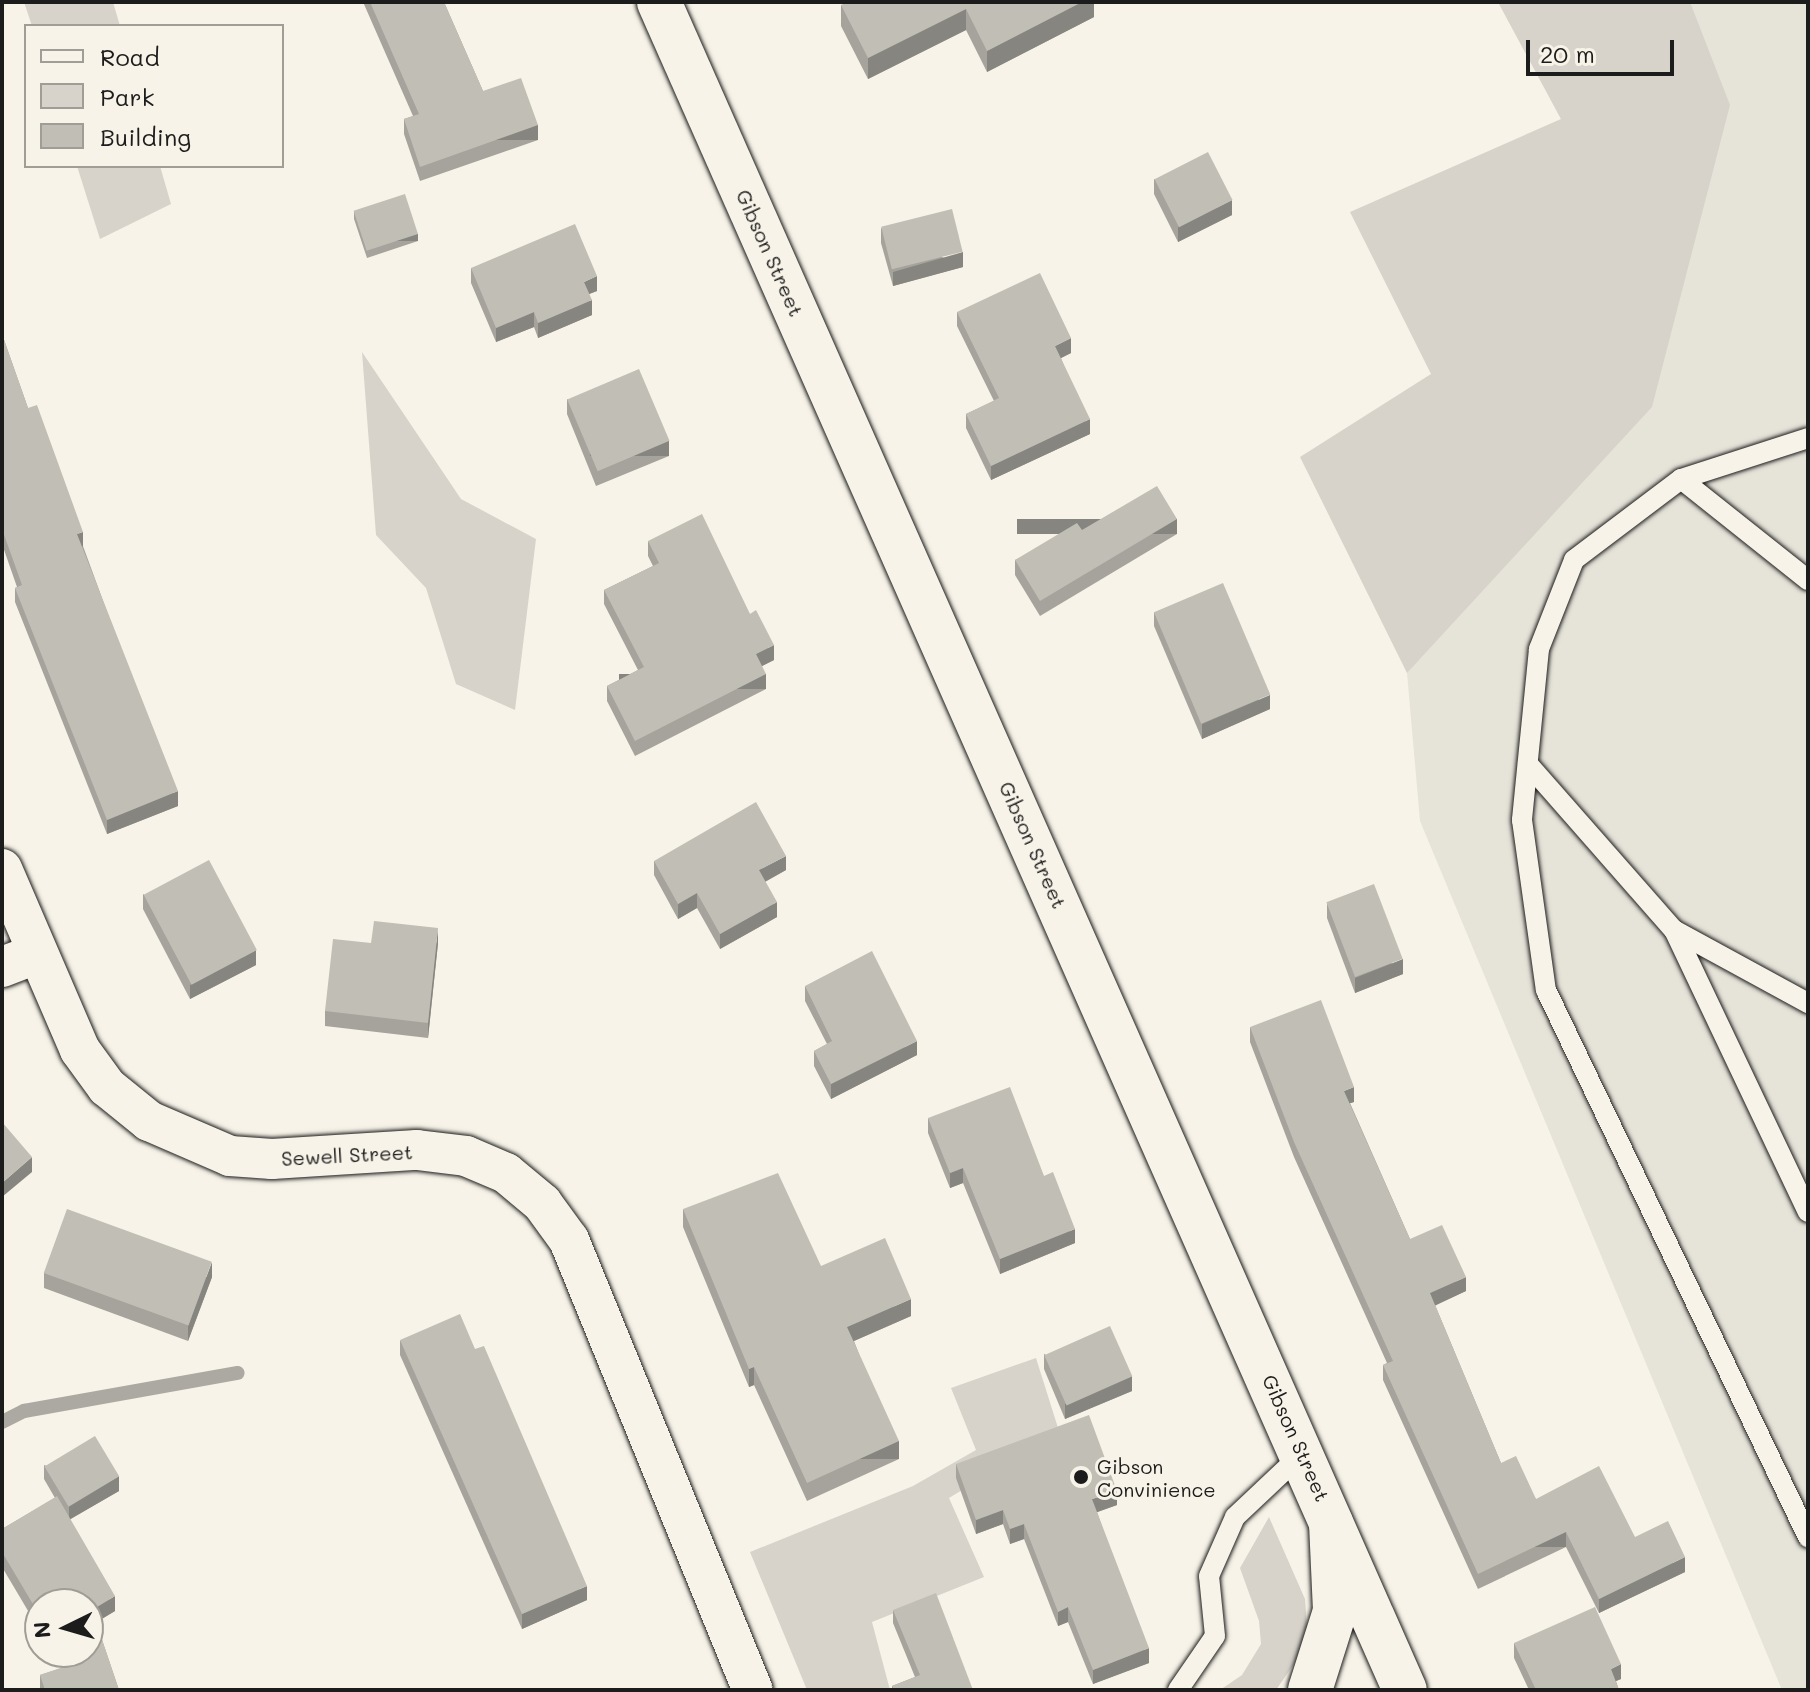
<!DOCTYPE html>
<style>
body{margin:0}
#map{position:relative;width:1810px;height:1692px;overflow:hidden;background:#f7f3e8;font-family:Mali,sans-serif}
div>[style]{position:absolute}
.built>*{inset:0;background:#e6e3d9}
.green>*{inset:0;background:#d7d3cb}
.stream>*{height:14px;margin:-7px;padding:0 7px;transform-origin:7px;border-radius:7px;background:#aca9a2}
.roads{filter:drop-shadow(0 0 2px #1c1c1c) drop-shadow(0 0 2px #1c1c1c)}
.service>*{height:20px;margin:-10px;padding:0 10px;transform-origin:10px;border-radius:10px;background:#f7f3e8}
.minor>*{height:40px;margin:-20px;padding:0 20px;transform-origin:20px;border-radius:20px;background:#f7f3e8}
.tertiary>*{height:44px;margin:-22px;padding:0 22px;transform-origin:22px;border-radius:22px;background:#f7f3e8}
.secondary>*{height:44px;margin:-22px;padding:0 22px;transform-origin:22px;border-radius:22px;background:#f7f3e8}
.wall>*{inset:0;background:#a5a39c}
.shaded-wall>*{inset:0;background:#86857f;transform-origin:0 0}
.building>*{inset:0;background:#c0beb5;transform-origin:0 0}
.dots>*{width:22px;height:22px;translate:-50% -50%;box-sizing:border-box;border:4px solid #f7f3e8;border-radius:50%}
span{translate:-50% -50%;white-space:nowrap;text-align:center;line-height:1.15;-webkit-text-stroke:6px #f7f3e8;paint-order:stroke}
.street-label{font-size:20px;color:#1c1c1c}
.poi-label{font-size:20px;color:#1c1c1c}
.left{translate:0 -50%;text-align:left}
.frame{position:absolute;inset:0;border:4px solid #1c1c1c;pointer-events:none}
.legend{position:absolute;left:24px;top:24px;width:260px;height:144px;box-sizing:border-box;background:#f7f3e8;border:2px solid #9f9d96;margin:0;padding:10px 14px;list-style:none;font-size:24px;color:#1c1c1c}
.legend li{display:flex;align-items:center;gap:16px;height:40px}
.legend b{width:40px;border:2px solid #9f9d96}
.north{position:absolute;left:24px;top:1588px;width:80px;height:80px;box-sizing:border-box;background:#f7f3e8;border:2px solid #9f9d96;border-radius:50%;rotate:265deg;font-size:22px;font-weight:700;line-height:32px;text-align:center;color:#1c1c1c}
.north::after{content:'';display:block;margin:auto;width:28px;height:36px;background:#1c1c1c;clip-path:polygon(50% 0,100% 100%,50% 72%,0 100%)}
.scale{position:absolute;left:1526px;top:40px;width:148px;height:36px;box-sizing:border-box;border:4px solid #1c1c1c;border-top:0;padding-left:10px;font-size:24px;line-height:28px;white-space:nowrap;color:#1c1c1c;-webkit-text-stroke:6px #f7f3e8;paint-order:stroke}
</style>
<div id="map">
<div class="built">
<i style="clip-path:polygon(1498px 2px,1808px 2px,1808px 1690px,1782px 1690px,1420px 821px,1407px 673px,1559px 340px,1561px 119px)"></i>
</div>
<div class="green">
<i style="clip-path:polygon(24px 2px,113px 2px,120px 26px,32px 26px)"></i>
<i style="clip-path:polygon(1498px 2px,1690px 2px,1730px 105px,1652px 407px,1407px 673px,1300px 457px,1431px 374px,1350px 212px,1561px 119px)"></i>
<i style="clip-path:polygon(77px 166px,160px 166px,171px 204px,100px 239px)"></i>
<i style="clip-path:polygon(362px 352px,461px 499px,536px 539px,515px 710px,456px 684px,426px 588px,376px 535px)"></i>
<i style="clip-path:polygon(1036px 1358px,1059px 1431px,949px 1498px,984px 1577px,872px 1622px,890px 1690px,807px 1690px,750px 1552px,913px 1486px,976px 1450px,951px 1388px)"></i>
<i style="clip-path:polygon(1269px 1517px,1305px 1599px,1307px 1627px,1296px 1661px,1276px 1690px,1220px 1690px,1242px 1675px,1261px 1644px,1259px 1621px,1240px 1568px)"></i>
</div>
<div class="stream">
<i style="left:2px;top:1422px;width:25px;rotate:-27deg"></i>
<i style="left:24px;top:1411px;width:217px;rotate:-10.1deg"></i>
</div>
<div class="roads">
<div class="service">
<i style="left:1808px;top:438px;width:133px;rotate:162.1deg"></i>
<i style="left:1681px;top:479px;width:134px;rotate:142.9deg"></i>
<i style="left:1574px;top:560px;width:96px;rotate:111.5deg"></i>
<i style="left:1539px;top:649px;width:172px;rotate:95.7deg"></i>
<i style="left:1522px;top:820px;width:172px;rotate:82deg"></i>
<i style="left:1546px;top:990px;width:607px;rotate:64.41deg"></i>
<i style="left:1681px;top:479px;width:162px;rotate:38.5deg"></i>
<i style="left:1528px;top:764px;width:221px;rotate:48.7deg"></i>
<i style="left:1674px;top:930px;width:312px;rotate:64.6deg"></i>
<i style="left:1674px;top:930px;width:153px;rotate:28.6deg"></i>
<i style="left:1178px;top:1690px;width:65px;rotate:-55.6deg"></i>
<i style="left:1215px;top:1636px;width:60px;rotate:-95.7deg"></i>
<i style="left:1209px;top:1576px;width:64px;rotate:-66.2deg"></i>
<i style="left:1235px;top:1517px;width:93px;rotate:-43.3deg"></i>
</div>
<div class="minor">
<i style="left:2px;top:869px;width:197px;rotate:66.7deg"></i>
<i style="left:80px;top:1050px;width:46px;rotate:53.9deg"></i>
<i style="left:107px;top:1087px;width:54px;rotate:39deg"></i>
<i style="left:149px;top:1121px;width:88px;rotate:23.4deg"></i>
<i style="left:230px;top:1156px;width:42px;rotate:4.1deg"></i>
<i style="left:272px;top:1159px;width:145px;rotate:-3.6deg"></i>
<i style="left:417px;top:1150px;width:49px;rotate:7deg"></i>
<i style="left:466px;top:1156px;width:43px;rotate:23deg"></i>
<i style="left:506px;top:1173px;width:47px;rotate:39.8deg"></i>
<i style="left:542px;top:1203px;width:46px;rotate:53.9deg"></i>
<i style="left:569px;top:1240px;width:486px;rotate:67.8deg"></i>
<i style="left:2px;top:967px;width:36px;rotate:-21deg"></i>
</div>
<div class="tertiary">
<i style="left:1310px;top:1690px;width:83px;rotate:-72.4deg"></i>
<i style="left:1335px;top:1611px;width:88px;rotate:-92.6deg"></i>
</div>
<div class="secondary">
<i style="left:659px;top:2px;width:1845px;rotate:66.16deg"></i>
</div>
</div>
<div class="wall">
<i style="clip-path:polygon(363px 2px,444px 2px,483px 91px,538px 140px,420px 181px,404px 134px,404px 119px,413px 116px)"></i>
<i style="clip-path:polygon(1094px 2px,1094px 17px,987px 72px,966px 30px,868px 79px,841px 26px,841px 5px)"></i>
<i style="clip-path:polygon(1154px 179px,1232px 215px,1178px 242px,1154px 194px)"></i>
<i style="clip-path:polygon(354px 211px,418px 241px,367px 258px,354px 219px)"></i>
<i style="clip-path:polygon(881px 228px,963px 267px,893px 286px,881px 243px)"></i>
<i style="clip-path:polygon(471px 268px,597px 291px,589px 294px,592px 315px,538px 338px,534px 327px,496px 342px,471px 283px)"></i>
<i style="clip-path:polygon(957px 312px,1071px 353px,1061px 358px,1090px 434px,991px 480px,966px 428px,966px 414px,994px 401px,957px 326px)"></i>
<i style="clip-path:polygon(2px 334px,28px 408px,83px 546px,178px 806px,107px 834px,15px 602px,15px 588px,17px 587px,2px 544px)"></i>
<i style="clip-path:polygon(567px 399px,669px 456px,596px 486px,567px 414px)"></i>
<i style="clip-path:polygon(1082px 530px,1177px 534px,1040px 616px,1015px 575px,1015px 560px)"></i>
<i style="clip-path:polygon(648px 541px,750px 614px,774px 660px,762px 666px,766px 689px,635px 756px,607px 701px,607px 686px,638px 670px,604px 604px,604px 590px,653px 566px,648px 556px)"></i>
<i style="clip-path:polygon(1154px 612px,1270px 709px,1202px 739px,1154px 626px)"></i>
<i style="clip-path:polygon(654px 861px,786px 870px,765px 882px,777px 917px,720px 949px,697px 908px,678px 919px,654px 875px)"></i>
<i style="clip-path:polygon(143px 894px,256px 965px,190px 999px,143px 909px)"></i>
<i style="clip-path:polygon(1327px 903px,1403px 974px,1355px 993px,1327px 918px)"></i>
<i style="clip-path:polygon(371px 943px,438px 943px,428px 1038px,325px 1026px,325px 1011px)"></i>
<i style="clip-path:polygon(805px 986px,917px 1055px,831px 1099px,814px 1066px,814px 1051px,827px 1044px,805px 1001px)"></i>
<i style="clip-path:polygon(1250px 1027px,1354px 1102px,1350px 1103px,1410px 1239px,1466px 1291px,1435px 1305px,1501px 1463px,1536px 1499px,1635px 1537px,1685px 1572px,1599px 1613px,1566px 1547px,1478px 1589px,1383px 1380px,1383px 1365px,1387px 1363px,1294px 1157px,1250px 1042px)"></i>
<i style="clip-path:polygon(928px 1118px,1044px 1176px,1075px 1243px,1000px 1274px,963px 1183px,950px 1188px,928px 1133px)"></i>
<i style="clip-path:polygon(683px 1209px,821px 1266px,911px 1316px,854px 1341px,899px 1459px,807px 1501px,754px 1385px,749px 1387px,683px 1227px)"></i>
<i style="clip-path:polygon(44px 1273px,212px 1277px,188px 1341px,44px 1288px)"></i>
<i style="clip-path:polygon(400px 1340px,587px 1600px,522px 1629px,400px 1355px)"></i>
<i style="clip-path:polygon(1044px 1354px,1132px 1391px,1065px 1419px,1044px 1369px)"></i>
<i style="clip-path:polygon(956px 1464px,1117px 1505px,1097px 1512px,1149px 1663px,1093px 1684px,1068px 1622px,1058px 1626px,1024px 1539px,1010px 1544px,1003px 1524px,976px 1534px,956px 1478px)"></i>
<i style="clip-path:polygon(44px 1465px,119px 1491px,70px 1519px,115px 1611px,96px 1622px,119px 1690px,40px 1690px,40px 1675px,62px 1668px,52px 1652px,88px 1652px,40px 1604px,40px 1631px,2px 1567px,2px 1529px,55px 1498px,44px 1479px)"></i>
<i style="clip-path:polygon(893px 1610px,973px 1690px,892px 1690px,892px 1686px,915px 1677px,893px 1623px)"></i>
<i style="clip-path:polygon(1514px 1643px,1621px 1679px,1616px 1681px,1619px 1690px,1529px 1690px,1514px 1658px)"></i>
</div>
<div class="shaded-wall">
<i style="clip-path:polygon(1082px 2px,1094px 2px,1094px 17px,987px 72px,987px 51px)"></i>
<i style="clip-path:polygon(966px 9px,966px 30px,868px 79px,868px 58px)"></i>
<i style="left:538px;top:125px;width:15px;height:125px;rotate:90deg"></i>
<i style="clip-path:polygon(1232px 200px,1232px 215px,1178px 242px,1178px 227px)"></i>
<i style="left:418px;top:234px;width:7px;height:54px;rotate:90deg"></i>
<i style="clip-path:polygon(963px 252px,963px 267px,893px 286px,893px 272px)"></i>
<i style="clip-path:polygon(597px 276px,597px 291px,584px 296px,584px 282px)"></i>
<i style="clip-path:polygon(592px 300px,592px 315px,538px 338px,538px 323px)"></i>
<i style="clip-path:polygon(534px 312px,534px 327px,496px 342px,496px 328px)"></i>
<i style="clip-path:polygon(1071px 338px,1071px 353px,1055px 361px,1055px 346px)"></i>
<i style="clip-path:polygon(1090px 419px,1090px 434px,991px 480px,991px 466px)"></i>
<i style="left:669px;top:441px;width:15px;height:79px;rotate:90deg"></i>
<i style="left:1177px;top:519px;width:15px;height:160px;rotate:90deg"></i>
<i style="clip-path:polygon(83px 532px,83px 546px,77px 549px,77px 534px)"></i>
<i style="clip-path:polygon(774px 645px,774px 660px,756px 669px,756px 654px)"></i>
<i style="left:766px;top:674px;width:15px;height:147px;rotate:90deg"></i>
<i style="clip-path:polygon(1270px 695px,1270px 709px,1202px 739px,1202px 724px)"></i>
<i style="clip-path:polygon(178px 791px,178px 806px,107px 834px,107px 820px)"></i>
<i style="clip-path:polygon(786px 856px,786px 870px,759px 885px,759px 870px)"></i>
<i style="clip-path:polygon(697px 893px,697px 908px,678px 919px,678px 904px)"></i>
<i style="clip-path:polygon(777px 902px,777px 917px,720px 949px,720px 934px)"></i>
<i style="clip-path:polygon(438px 928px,438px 943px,428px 1038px,428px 1023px)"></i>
<i style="clip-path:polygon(256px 950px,256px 965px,190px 999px,190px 985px)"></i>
<i style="clip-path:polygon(1403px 959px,1403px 974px,1355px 993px,1355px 978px)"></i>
<i style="clip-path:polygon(917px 1041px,917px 1055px,831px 1099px,831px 1084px)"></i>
<i style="clip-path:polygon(1354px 1087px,1354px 1102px,1344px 1105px,1344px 1091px)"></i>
<i style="clip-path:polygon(32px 1157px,32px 1172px,2px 1197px,2px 1183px)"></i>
<i style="clip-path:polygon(963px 1168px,963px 1183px,950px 1188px,950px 1173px)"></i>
<i style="clip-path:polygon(1075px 1229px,1075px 1243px,1000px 1274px,1000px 1259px)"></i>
<i style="clip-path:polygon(212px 1262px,212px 1277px,188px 1341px,188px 1326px)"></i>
<i style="clip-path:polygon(1466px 1277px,1466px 1291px,1430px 1308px,1430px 1293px)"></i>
<i style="clip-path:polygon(911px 1299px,911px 1316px,847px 1344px,847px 1327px)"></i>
<i style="clip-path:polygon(754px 1367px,754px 1385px,749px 1387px,749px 1369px)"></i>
<i style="clip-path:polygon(1132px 1376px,1132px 1391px,1065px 1419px,1065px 1404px)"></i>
<i style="left:899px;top:1441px;width:18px;height:101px;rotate:90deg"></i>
<i style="clip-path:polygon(119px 1476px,119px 1491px,69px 1520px,69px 1505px)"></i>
<i style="clip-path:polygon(1117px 1491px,1117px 1505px,1092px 1514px,1092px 1499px)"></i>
<i style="clip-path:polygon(1003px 1510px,1003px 1524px,976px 1534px,976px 1520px)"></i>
<i style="clip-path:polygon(1024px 1524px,1024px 1539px,1010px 1544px,1010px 1529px)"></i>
<i style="left:1566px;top:1532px;width:15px;height:98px;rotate:90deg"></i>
<i style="clip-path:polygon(1685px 1557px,1685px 1572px,1599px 1613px,1599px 1599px)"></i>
<i style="clip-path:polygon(587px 1586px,587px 1600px,522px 1629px,522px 1614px)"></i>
<i style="clip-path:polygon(115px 1596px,115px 1611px,92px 1625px,92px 1610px)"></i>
<i style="clip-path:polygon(1068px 1607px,1068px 1622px,1058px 1626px,1058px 1612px)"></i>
<i style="clip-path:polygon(1149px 1648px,1149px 1663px,1093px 1684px,1093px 1670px)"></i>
<i style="clip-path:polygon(1621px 1664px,1621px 1679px,1611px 1683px,1611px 1669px)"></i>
</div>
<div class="building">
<i style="clip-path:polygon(370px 2px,444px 2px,483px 91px,521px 78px,538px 125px,420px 167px,404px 119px,419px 114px)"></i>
<i style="clip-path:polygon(847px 2px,1082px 2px,987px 51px,966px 9px,868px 58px,841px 5px)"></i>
<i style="left:1208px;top:152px;width:54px;height:60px;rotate:63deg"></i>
<i style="left:405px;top:194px;width:42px;height:54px;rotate:72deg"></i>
<i style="left:952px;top:209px;width:44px;height:73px;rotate:76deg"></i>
<i style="clip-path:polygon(575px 224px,597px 276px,584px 282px,592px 300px,538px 323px,534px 312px,496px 328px,471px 268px)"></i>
<i style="clip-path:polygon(1040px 273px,1071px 338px,1055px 346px,1090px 419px,991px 466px,966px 414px,999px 398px,957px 312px)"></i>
<i style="clip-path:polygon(2px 334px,28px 408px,37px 405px,83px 532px,77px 534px,178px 791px,107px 820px,15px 588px,22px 585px,2px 529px)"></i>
<i style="left:639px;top:369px;width:78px;height:78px;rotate:67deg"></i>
<i style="clip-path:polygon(1157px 486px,1177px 519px,1040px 601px,1015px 560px,1077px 523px,1082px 530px)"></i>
<i style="clip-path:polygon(702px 514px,750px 614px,756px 610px,774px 645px,756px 654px,766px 674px,635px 741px,607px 686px,644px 667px,604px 590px,659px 563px,648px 541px)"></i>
<i style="left:1223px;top:583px;width:121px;height:75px;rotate:67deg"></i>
<i style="clip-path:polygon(756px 802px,786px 856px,759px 870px,777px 902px,720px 934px,697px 893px,678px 904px,654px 861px)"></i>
<i style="left:209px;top:860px;width:102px;height:74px;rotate:62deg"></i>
<i style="left:1374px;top:884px;width:80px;height:51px;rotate:69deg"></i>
<i style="clip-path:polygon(374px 921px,438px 928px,428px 1023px,325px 1011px,333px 939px,371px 943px)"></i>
<i style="clip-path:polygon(872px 951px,917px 1041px,831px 1084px,814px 1051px,832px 1041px,805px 986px)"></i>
<i style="clip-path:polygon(1321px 1000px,1354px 1087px,1344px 1091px,1410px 1239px,1442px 1225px,1466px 1277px,1430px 1293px,1501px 1463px,1516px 1456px,1536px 1499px,1599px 1466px,1635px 1537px,1668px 1521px,1685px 1557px,1599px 1599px,1566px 1532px,1478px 1574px,1383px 1365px,1393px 1361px,1294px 1142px,1250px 1027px)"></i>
<i style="clip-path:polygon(1010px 1087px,1044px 1176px,1053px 1172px,1075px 1229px,1000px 1259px,963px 1168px,950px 1173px,928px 1118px)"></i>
<i style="clip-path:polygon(2px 1122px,32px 1157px,2px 1183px)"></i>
<i style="clip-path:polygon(778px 1173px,821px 1266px,885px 1238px,911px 1299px,847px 1327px,899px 1441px,807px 1483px,754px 1367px,749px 1369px,683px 1209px)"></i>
<i style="left:67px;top:1209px;width:154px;height:68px;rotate:20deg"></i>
<i style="clip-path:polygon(460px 1314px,475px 1349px,484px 1346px,587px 1586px,522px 1614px,400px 1340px)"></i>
<i style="left:1110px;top:1326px;width:55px;height:72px;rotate:66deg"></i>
<i style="clip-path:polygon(1089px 1415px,1117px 1491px,1092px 1499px,1149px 1648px,1093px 1670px,1068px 1607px,1058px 1612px,1024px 1524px,1010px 1529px,1003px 1510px,976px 1520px,956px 1464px)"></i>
<i style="left:95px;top:1436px;width:47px;height:59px;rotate:59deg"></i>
<i style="clip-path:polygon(57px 1496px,115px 1596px,92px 1610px,119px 1690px,45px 1690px,40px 1675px,69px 1665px,61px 1652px,88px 1652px,88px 1604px,40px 1604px,40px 1616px,2px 1552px,2px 1529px)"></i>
<i style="clip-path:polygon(936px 1593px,973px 1690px,894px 1690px,892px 1686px,920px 1675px,893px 1610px)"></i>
<i style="clip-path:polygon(1595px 1607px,1621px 1664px,1611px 1669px,1619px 1690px,1536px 1690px,1514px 1643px)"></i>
</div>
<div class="dots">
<i style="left:1081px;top:1477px;background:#1c1c1c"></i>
</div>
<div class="street-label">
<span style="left:770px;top:253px;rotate:66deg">Gibson Street</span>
<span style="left:1033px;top:845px;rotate:66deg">Gibson Street</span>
<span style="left:347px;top:1155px;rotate:-3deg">Sewell Street</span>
<span style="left:1296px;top:1438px;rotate:66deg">Gibson Street</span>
</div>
<div class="poi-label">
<span class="left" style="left:1097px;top:1478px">Gibson<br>Convinience</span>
</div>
<div class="frame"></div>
<ul class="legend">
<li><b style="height:10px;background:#f7f3e8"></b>Road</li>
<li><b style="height:22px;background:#d7d3cb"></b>Park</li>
<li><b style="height:22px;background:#c0beb5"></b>Building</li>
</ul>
<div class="north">N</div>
<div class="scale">20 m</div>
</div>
